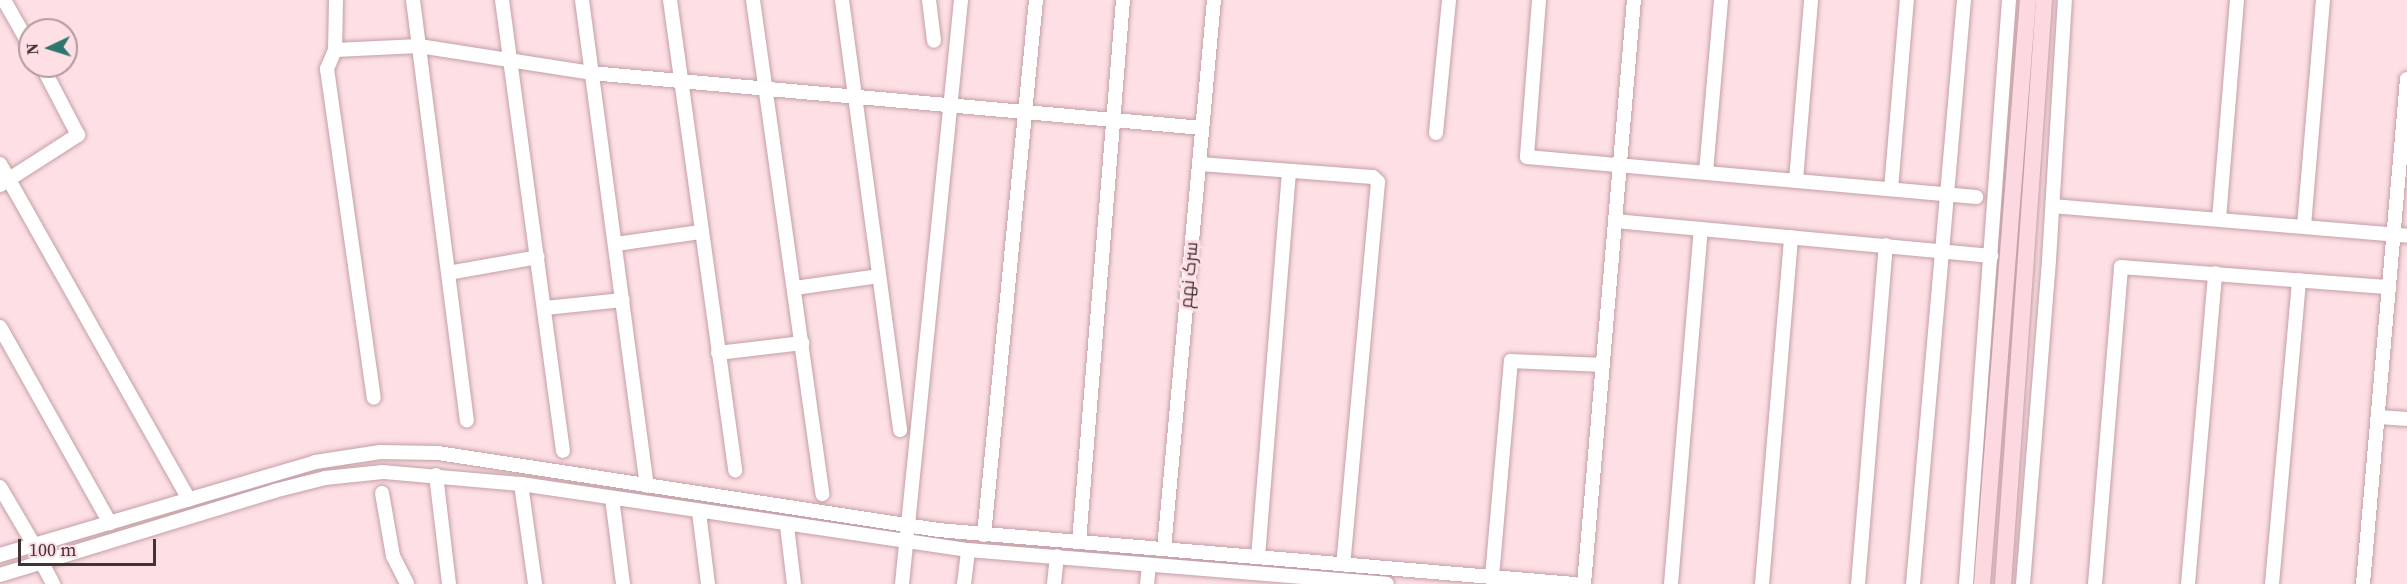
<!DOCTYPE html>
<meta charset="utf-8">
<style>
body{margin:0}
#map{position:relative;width:2407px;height:584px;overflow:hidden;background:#fddfe4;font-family:"Source Serif 4",Cairo,serif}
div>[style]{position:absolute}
.roads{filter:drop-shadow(0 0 2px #c3a0a6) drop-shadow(0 0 2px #c3a0a6)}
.minor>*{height:14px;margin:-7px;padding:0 7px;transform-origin:7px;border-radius:7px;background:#fff}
.major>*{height:16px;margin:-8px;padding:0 8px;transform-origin:8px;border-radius:8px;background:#fcd9e0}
span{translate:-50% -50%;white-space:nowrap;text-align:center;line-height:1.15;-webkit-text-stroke:6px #fddfe4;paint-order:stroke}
.street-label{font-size:18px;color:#423336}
.north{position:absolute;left:18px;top:18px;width:60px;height:60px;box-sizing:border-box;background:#fddfe4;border:2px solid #b29a9e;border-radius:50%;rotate:266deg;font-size:16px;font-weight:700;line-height:24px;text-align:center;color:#423336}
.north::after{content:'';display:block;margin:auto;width:21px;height:27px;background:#2e756e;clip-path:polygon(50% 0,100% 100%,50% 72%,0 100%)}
.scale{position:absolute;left:18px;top:539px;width:138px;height:27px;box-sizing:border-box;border:3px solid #423336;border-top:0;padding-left:8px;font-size:18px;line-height:21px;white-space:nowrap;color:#423336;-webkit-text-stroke:4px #fddfe4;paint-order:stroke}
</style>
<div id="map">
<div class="roads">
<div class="minor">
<i style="left:4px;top:0;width:53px;rotate:60.5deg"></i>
<i style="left:336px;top:0;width:50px;rotate:91.1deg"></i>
<i style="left:335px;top:50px;width:21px;rotate:113deg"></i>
<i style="left:327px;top:69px;width:332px;rotate:81.9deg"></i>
<i style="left:413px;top:0;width:424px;rotate:82.7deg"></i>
<i style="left:502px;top:0;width:455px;rotate:82.3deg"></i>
<i style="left:582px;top:0;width:490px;rotate:82.4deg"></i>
<i style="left:670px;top:0;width:475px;rotate:82.1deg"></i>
<i style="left:753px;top:0;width:499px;rotate:82deg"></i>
<i style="left:842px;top:0;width:434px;rotate:82.3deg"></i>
<i style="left:929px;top:0;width:41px;rotate:83deg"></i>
<i style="left:1539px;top:0;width:157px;rotate:94.4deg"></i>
<i style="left:1527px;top:157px;width:451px;rotate:5.1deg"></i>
<i style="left:335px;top:50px;width:84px;rotate:-2.7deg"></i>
<i style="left:419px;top:46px;width:174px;rotate:8.9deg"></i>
<i style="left:591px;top:73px;width:613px;rotate:5.14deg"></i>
<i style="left:1436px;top:133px;width:134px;rotate:-84.4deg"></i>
<i style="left:0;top:164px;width:385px;rotate:60.6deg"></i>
<i style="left:1200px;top:164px;width:173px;rotate:4.3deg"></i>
<i style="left:1373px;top:177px;width:7px;rotate:45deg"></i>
<i style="left:1378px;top:182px;width:384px;rotate:95.2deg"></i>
<i style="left:1706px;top:172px;width:173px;rotate:-85deg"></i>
<i style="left:1796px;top:180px;width:181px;rotate:-85.2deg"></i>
<i style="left:0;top:185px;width:93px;rotate:-32.7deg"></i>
<i style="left:78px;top:135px;width:78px;rotate:-117.6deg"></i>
<i style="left:1891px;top:189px;width:190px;rotate:-85.2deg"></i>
<i style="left:2053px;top:206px;width:355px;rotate:4.8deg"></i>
<i style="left:2219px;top:219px;width:220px;rotate:-85.3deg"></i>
<i style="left:1615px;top:221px;width:378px;rotate:5.3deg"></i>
<i style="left:2304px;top:226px;width:227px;rotate:-85.2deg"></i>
<i style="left:616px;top:244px;width:85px;rotate:-8.1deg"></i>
<i style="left:448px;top:273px;width:91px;rotate:-10.1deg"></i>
<i style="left:795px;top:288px;width:85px;rotate:-8.1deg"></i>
<i style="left:545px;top:308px;width:78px;rotate:-5.9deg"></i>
<i style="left:0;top:327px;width:225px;rotate:60.7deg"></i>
<i style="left:718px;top:353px;width:85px;rotate:-6.8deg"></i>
<i style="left:2379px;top:417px;width:28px;rotate:4deg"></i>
<i style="left:436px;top:475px;width:110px;rotate:83.2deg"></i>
<i style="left:521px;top:484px;width:101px;rotate:82deg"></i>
<i style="left:0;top:487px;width:67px;rotate:59.6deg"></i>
<i style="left:382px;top:493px;width:64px;rotate:80.1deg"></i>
<i style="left:393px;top:556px;width:31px;rotate:63deg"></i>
<i style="left:612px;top:498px;width:87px;rotate:82.7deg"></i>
<i style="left:699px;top:512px;width:73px;rotate:82.9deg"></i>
<i style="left:787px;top:526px;width:58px;rotate:83.1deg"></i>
<i style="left:984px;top:535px;width:538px;rotate:-84.45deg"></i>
<i style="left:1079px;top:542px;width:544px;rotate:-85.36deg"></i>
<i style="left:1164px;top:549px;width:551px;rotate:-84.8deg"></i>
<i style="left:0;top:555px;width:328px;rotate:-16.4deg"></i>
<i style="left:315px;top:462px;width:66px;rotate:-8.7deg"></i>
<i style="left:380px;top:452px;width:58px;rotate:1deg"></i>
<i style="left:438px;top:453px;width:506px;rotate:8.75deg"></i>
<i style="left:938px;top:530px;width:639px;rotate:4.85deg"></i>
<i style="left:1258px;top:557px;width:387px;rotate:-85.4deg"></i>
<i style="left:42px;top:563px;width:24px;rotate:62deg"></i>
<i style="left:0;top:575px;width:287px;rotate:-17deg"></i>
<i style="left:274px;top:491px;width:53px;rotate:-14.3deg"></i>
<i style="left:325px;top:478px;width:58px;rotate:-5.9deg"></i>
<i style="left:383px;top:472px;width:139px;rotate:5deg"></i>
<i style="left:521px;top:484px;width:452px;rotate:8.4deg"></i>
<i style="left:968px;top:550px;width:420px;rotate:4.6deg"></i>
<i style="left:1492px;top:577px;width:217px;rotate:-85deg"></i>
<i style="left:1511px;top:361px;width:92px;rotate:2.5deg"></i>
<i style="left:902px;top:584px;width:587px;rotate:-84.23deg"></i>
<i style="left:964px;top:584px;width:34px;rotate:-83deg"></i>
<i style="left:1054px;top:584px;width:28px;rotate:-84deg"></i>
<i style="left:1147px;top:584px;width:19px;rotate:-84deg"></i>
<i style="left:1584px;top:584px;width:586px;rotate:-85.11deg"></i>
<i style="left:1671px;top:584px;width:356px;rotate:-85.2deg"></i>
<i style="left:1762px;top:584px;width:348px;rotate:-85.2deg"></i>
<i style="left:1858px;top:584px;width:340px;rotate:-85.3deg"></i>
<i style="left:1913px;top:584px;width:586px;rotate:-85.01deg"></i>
<i style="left:1966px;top:584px;width:586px;rotate:-85.79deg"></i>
<i style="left:2023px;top:584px;width:325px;rotate:-85.4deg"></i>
<i style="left:2049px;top:260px;width:260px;rotate:-86.5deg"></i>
<i style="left:2095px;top:584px;width:318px;rotate:-85.3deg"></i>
<i style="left:2121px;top:267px;width:269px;rotate:4.3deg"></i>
<i style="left:2188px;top:584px;width:312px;rotate:-85deg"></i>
<i style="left:2272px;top:584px;width:305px;rotate:-84.9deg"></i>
<i style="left:2363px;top:584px;width:507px;rotate:-85.02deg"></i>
</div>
<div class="major">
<i style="left:1982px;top:584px;width:586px;rotate:-85.5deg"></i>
<i style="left:2003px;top:584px;width:585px;rotate:-85.98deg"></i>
</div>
</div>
<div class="street-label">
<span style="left:1189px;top:275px;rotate:-85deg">سرک نهم</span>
</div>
<div class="north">N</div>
<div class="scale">100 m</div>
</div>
